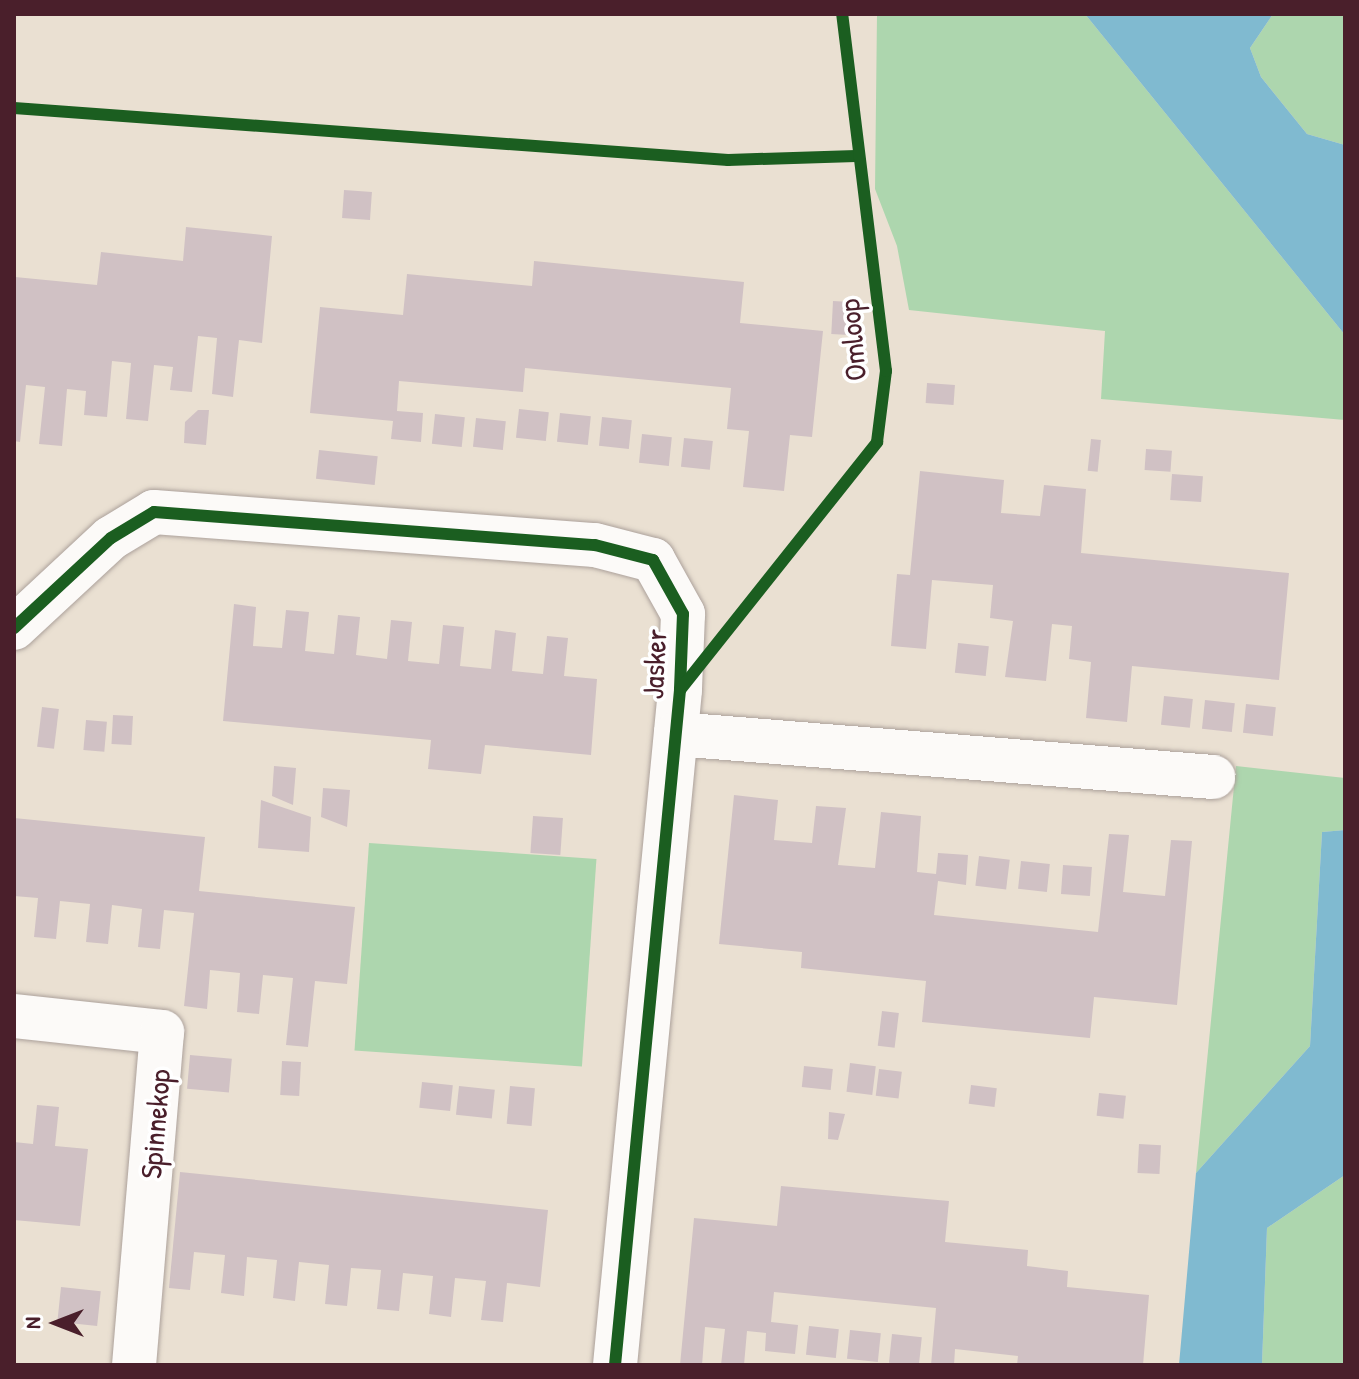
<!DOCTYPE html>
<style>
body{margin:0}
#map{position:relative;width:1359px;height:1379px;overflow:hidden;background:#eae0d2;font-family:"Patrick Hand",sans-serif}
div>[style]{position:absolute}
.green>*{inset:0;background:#add6ae;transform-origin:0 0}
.water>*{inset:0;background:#80bad0}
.building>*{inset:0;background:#d0c1c4;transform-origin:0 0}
.roads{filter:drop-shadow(0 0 2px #aca19b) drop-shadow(0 0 2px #aca19b)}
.minor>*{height:44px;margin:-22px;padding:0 22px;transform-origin:22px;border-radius:22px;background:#fcfaf8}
.cycleway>*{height:12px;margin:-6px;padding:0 6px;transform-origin:6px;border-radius:6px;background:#1b5e20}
span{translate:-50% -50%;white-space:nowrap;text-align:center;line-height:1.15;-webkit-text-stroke:7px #fff;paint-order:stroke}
.street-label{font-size:30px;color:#4a1f2b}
.frame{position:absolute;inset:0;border:16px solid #4a1f2b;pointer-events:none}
.north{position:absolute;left:16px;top:1283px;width:80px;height:80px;-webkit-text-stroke:6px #fff;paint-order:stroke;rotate:270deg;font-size:22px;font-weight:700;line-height:32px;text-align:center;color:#4a1f2b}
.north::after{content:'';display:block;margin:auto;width:28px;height:36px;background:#4a1f2b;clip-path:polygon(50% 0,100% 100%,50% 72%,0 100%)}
</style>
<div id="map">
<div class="green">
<i style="clip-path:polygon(877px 14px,1085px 14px,1345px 335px,1345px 420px,1101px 399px,1105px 331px,909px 310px,897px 246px,875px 189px)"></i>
<i style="clip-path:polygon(1273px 14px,1345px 14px,1345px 145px,1307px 134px,1261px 77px,1250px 48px)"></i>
<i style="clip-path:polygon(1236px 766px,1345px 778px,1345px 830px,1322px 832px,1310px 1046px,1196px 1173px)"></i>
<i style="left:369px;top:843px;width:228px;height:208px;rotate:4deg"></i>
<i style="clip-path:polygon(1345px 1175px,1345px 1365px,1262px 1365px,1267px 1228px)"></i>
</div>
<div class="water">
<i style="clip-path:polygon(1085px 14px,1273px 14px,1250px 48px,1261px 77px,1307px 134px,1345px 145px,1345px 335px)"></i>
<i style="clip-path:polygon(1345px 830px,1345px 1175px,1267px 1228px,1262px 1365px,1179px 1365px,1196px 1173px,1310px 1046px,1322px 832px)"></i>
</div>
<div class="building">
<i style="left:344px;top:190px;width:28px;height:28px;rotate:4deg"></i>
<i style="clip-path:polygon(186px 227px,272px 236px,262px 343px,239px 340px,233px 397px,212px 394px,217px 338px,198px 336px,192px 392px,170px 390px,173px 367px,154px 365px,148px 421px,126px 419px,131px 363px,112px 361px,107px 417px,84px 415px,86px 391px,67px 389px,62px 446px,39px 444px,45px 387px,26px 385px,20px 442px,14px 441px,15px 277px,97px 285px,101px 252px,183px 261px)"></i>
<i style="clip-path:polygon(534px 261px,744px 282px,740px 323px,823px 331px,812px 437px,790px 435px,784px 491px,743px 487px,749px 431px,727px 429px,731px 388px,525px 368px,523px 392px,399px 381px,397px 411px,423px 413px,421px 442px,391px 439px,393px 421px,310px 413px,320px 307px,403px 315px,407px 274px,532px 286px)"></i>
<i style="left:833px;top:301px;width:18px;height:33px;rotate:3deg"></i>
<i style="left:927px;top:383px;width:28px;height:20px;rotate:4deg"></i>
<i style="left:519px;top:409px;width:30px;height:29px;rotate:6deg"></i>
<i style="clip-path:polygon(198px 410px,209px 410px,206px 445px,184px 443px,185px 422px)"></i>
<i style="left:560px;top:413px;width:31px;height:29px;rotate:6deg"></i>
<i style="left:435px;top:414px;width:30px;height:30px;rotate:6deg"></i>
<i style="left:602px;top:417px;width:30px;height:29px;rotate:6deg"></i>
<i style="left:476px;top:418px;width:30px;height:29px;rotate:6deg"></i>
<i style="left:642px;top:434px;width:30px;height:29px;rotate:6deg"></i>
<i style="left:684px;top:438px;width:29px;height:29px;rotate:6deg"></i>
<i style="left:1091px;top:439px;width:10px;height:32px;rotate:6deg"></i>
<i style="left:1146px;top:449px;width:26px;height:21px;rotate:4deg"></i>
<i style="left:319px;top:450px;width:59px;height:29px;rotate:6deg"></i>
<i style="clip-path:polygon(920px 471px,1004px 480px,1001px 513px,1040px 516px,1044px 485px,1086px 489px,1081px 553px,1289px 573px,1279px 680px,1132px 666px,1127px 722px,1086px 718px,1091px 662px,1069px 659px,1072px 626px,1052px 624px,1046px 681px,1005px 677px,1013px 621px,990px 618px,993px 585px,932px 580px,926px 649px,891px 646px,897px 574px,910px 575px)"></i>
<i style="left:1172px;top:474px;width:31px;height:26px;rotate:4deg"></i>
<i style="clip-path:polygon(234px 604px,256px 607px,253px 646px,282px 648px,286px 610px,309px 612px,305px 651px,334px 654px,338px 615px,360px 617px,356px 655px,387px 659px,391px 620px,412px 622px,408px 661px,439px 664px,443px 625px,464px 627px,460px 666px,491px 669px,495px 630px,516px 633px,512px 671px,543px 674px,547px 636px,568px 638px,564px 676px,597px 679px,591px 755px,485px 745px,481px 774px,428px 769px,431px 740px,223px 721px)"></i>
<i style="left:958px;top:643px;width:31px;height:30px;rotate:6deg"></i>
<i style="left:1164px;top:696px;width:29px;height:29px;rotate:6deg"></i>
<i style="left:1205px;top:700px;width:30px;height:29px;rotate:6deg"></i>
<i style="left:1246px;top:704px;width:30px;height:29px;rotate:6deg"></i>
<i style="left:42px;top:707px;width:17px;height:40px;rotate:7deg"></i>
<i style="left:113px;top:715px;width:20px;height:29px;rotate:3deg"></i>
<i style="left:86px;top:720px;width:21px;height:30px;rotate:5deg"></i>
<i style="clip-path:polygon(274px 766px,296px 768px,293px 805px,272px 796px)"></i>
<i style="clip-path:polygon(323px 788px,350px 790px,347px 827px,321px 817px)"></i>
<i style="clip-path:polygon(734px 795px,778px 800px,774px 840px,812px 843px,816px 806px,846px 808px,838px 865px,875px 868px,881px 812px,921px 816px,917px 872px,936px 874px,938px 853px,968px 855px,966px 885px,938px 881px,934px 915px,1098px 932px,1109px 834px,1129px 835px,1123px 892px,1165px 896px,1171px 840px,1192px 841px,1177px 1005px,1094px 997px,1090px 1038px,922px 1022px,926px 981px,801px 968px,802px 952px,719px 944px)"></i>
<i style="clip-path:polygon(261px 800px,311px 817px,309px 852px,258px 848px)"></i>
<i style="left:533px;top:816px;width:30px;height:37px;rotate:4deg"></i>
<i style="clip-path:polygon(14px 818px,205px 837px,199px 891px,355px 907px,347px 984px,315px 981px,308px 1047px,286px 1045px,293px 978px,263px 975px,259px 1014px,237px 1012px,240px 973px,210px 970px,207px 1009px,184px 1006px,194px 913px,164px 910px,160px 949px,138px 947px,142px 909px,112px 905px,108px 944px,86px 942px,90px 904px,60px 901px,56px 939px,34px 937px,38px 898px,14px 896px)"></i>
<i style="left:979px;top:856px;width:31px;height:30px;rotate:7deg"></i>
<i style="left:1021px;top:861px;width:29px;height:28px;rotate:6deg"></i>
<i style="left:1063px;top:865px;width:29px;height:29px;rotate:4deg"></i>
<i style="left:882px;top:1011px;width:17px;height:35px;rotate:7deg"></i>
<i style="left:190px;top:1055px;width:42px;height:34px;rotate:5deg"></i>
<i style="left:282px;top:1061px;width:19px;height:34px;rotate:3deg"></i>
<i style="left:850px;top:1063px;width:26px;height:29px;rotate:7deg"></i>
<i style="left:804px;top:1066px;width:29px;height:21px;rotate:6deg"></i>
<i style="left:879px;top:1069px;width:23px;height:27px;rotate:7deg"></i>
<i style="left:422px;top:1082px;width:31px;height:26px;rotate:6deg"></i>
<i style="left:971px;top:1085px;width:26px;height:19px;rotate:7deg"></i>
<i style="left:459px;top:1086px;width:36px;height:29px;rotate:6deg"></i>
<i style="left:510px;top:1086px;width:25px;height:38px;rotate:5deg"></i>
<i style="left:1099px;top:1093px;width:27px;height:23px;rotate:6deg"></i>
<i style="clip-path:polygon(37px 1105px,59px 1107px,55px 1146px,88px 1149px,80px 1226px,14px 1220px,14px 1142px,33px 1144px)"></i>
<i style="clip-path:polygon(829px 1112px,845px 1114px,838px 1140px,828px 1139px)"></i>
<i style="left:1139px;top:1144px;width:22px;height:29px;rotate:3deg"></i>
<i style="clip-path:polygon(180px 1172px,548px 1210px,540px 1287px,507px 1283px,503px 1322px,481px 1320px,486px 1281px,455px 1278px,451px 1317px,429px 1314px,433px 1276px,403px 1273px,399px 1311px,377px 1309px,381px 1270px,351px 1268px,347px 1306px,325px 1304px,329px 1265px,299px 1262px,295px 1301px,273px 1298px,277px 1260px,247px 1257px,244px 1296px,221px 1293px,225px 1255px,194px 1252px,190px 1290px,169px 1288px)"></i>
<i style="clip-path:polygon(781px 1186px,949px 1201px,945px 1242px,1028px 1250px,1027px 1266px,1068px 1271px,1067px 1287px,1149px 1295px,1143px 1365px,1017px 1365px,1018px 1356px,955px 1349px,954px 1365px,931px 1365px,936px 1308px,774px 1292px,771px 1322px,798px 1325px,795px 1354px,765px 1351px,766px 1333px,747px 1331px,744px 1365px,721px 1365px,725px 1329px,705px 1327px,702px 1365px,680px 1365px,694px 1218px,777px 1226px)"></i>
<i style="left:61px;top:1287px;width:40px;height:35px;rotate:6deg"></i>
<i style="left:809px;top:1326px;width:30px;height:29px;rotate:6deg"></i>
<i style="left:850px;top:1330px;width:31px;height:29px;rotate:6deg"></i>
<i style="left:892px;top:1334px;width:30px;height:29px;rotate:6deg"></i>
</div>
<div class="roads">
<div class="minor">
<i style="left:14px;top:628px;width:132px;rotate:-42.9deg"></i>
<i style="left:111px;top:538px;width:50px;rotate:-31.2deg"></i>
<i style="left:154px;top:512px;width:442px;rotate:4.3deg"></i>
<i style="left:595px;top:545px;width:60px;rotate:14.5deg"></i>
<i style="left:653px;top:560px;width:62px;rotate:60.9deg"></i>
<i style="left:683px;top:614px;width:76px;rotate:92.3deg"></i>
<i style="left:680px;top:690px;width:678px;rotate:95.5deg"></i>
<i style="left:676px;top:734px;width:539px;rotate:4.58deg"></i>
<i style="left:14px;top:1016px;width:149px;rotate:6.2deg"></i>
<i style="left:162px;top:1032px;width:334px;rotate:94.8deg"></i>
</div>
</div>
<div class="cycleway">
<i style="left:14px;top:108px;width:716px;rotate:4.17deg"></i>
<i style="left:728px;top:160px;width:128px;rotate:-1.8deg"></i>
<i style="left:14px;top:628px;width:132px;rotate:-42.9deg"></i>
<i style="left:111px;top:538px;width:50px;rotate:-31.2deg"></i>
<i style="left:154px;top:512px;width:442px;rotate:4.3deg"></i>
<i style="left:595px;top:545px;width:60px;rotate:14.5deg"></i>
<i style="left:653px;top:560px;width:62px;rotate:60.9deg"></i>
<i style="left:683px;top:614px;width:76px;rotate:92.3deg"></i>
<i style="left:680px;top:690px;width:678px;rotate:95.5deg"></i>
<i style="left:680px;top:690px;width:317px;rotate:-51.5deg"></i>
<i style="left:877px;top:442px;width:72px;rotate:-82.8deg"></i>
<i style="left:886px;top:371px;width:360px;rotate:-97deg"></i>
</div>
<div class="street-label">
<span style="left:852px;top:340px;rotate:-95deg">Omloop</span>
<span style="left:654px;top:664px;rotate:-87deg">Jasker</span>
<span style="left:155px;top:1124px;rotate:-85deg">Spinnekop</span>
</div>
<div class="frame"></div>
<div class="north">N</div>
</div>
